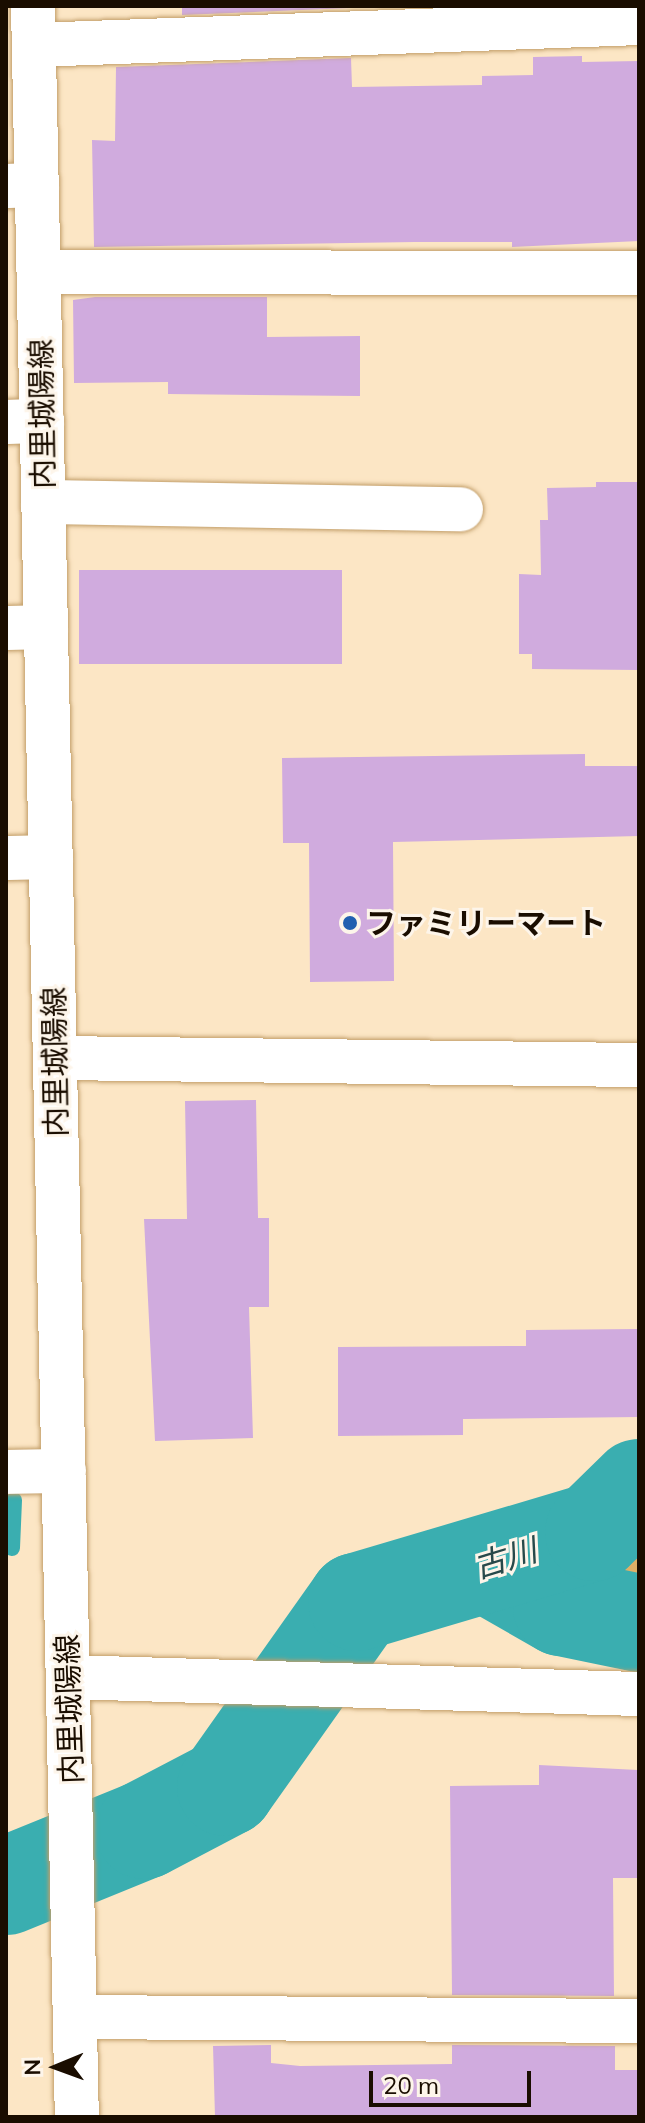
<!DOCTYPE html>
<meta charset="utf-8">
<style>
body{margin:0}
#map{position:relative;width:645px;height:2123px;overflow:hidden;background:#fce6c5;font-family:Mulish,"Noto Sans JP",sans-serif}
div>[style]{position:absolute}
.green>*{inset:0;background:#dfb067}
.stream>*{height:16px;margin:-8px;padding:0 8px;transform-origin:8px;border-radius:8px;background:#3aaeb0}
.river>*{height:98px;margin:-49px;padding:0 49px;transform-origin:49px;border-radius:49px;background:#3aaeb0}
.building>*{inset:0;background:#d0abde;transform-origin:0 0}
.roads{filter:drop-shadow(0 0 2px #c29e69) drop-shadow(0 0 2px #c29e69)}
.minor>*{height:44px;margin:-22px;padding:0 22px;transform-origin:22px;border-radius:22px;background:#fff}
.tertiary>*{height:44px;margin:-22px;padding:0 22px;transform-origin:22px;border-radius:22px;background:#fff}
.secondary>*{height:44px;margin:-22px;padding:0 22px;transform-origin:22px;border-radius:22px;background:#fff}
.dots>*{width:22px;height:22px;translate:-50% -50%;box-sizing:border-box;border:4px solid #fdf5ea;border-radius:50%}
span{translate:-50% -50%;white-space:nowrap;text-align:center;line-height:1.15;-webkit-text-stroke:6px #fdf5ea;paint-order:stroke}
.street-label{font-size:30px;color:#1a0d00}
.poi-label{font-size:30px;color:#1a0d00;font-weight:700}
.left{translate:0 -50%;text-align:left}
.water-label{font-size:32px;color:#27494a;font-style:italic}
.frame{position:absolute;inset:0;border:8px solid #1a0d00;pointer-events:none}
.north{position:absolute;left:16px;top:2027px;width:80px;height:80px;-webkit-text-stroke:6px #fdf5ea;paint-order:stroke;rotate:269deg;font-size:22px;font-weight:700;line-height:32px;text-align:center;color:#1a0d00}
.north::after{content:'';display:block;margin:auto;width:28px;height:36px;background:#1a0d00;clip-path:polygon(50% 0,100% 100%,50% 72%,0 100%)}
.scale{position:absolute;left:369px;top:2071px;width:162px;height:36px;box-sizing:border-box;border:4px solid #1a0d00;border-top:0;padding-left:10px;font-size:24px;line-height:28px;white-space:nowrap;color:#1a0d00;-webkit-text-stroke:6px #fdf5ea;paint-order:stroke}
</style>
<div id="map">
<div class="green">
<i style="clip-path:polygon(639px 1532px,639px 1586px,631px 1587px,615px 1572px)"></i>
</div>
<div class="stream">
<i style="left:12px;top:1548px;width:48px;rotate:-87.6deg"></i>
</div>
<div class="river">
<i style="left:490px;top:1566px;width:83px;rotate:29.7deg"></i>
<i style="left:562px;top:1607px;width:79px;rotate:11.7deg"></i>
<i style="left:6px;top:1886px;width:149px;rotate:-22.1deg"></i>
<i style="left:144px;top:1830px;width:93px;rotate:-27.7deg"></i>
<i style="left:226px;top:1787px;width:227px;rotate:-54.7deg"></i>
<i style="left:357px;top:1602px;width:247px;rotate:-16.5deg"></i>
<i style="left:594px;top:1532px;width:63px;rotate:-44.4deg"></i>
</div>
<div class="building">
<i style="clip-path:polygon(182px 6px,350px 6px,350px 8px,182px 15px)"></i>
<i style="clip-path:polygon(582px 56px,582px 62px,639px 61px,639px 241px,512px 247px,512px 242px,415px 242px,94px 247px,92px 140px,115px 141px,116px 67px,351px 58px,352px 87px,482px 85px,482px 76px,533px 75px,533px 57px)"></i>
<i style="clip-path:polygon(95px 297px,267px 297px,267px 337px,360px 336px,360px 396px,168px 394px,168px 382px,74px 383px,73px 300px)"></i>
<i style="clip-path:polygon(596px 482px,639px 482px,639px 670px,532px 669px,532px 654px,519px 654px,519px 574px,541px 575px,540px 520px,548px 520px,547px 488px,596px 487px)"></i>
<i style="left:79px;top:570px;width:263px;height:94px"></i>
<i style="clip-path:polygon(585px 754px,585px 766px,639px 766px,639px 836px,393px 842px,394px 981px,310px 982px,309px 843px,283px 843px,282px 758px)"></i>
<i style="clip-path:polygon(256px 1100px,258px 1218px,269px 1218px,269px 1307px,249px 1307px,253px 1438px,155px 1441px,144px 1219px,187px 1219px,185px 1101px)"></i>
<i style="clip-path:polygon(639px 1329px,639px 1417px,463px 1419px,463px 1435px,338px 1436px,338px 1347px,526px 1346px,526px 1330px)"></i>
<i style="clip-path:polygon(539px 1765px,638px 1770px,639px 1878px,613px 1878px,614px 1996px,452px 1995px,450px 1786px,539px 1785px)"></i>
<i style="clip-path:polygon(271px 2045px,271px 2063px,300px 2066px,452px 2064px,452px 2045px,615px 2046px,615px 2070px,639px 2070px,639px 2117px,215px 2117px,213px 2046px)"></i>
</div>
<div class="roads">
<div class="minor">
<i style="left:34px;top:45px;width:605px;rotate:-2.08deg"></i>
<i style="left:6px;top:186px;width:31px;rotate:-2deg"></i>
<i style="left:39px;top:272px;width:600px;rotate:0.1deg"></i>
<i style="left:6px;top:422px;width:36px;rotate:-2deg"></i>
<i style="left:43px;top:502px;width:418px;rotate:1deg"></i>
<i style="left:6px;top:628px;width:40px;rotate:-1.4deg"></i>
<i style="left:6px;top:858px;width:45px;rotate:-1.3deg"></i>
<i style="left:55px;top:1058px;width:584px;rotate:0.69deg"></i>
<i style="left:6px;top:1472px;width:58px;rotate:-1deg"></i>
<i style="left:75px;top:2017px;width:564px;rotate:0.41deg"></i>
</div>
<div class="tertiary">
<i style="left:68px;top:1677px;width:571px;rotate:1.71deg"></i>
</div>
<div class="secondary">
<i style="left:33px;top:6px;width:2111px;rotate:88.81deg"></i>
</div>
</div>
<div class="dots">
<i style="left:350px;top:923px;background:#215fb0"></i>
</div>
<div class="street-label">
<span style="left:42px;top:414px;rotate:-91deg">内里城陽線</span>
<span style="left:55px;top:1062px;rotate:-91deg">内里城陽線</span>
<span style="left:69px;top:1709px;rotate:-92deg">内里城陽線</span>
</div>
<div class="poi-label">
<span class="left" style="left:366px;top:923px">ファミリーマート</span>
</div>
<div class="water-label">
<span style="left:505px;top:1558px;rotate:-17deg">古川</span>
</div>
<div class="frame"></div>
<div class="north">N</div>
<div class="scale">20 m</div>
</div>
